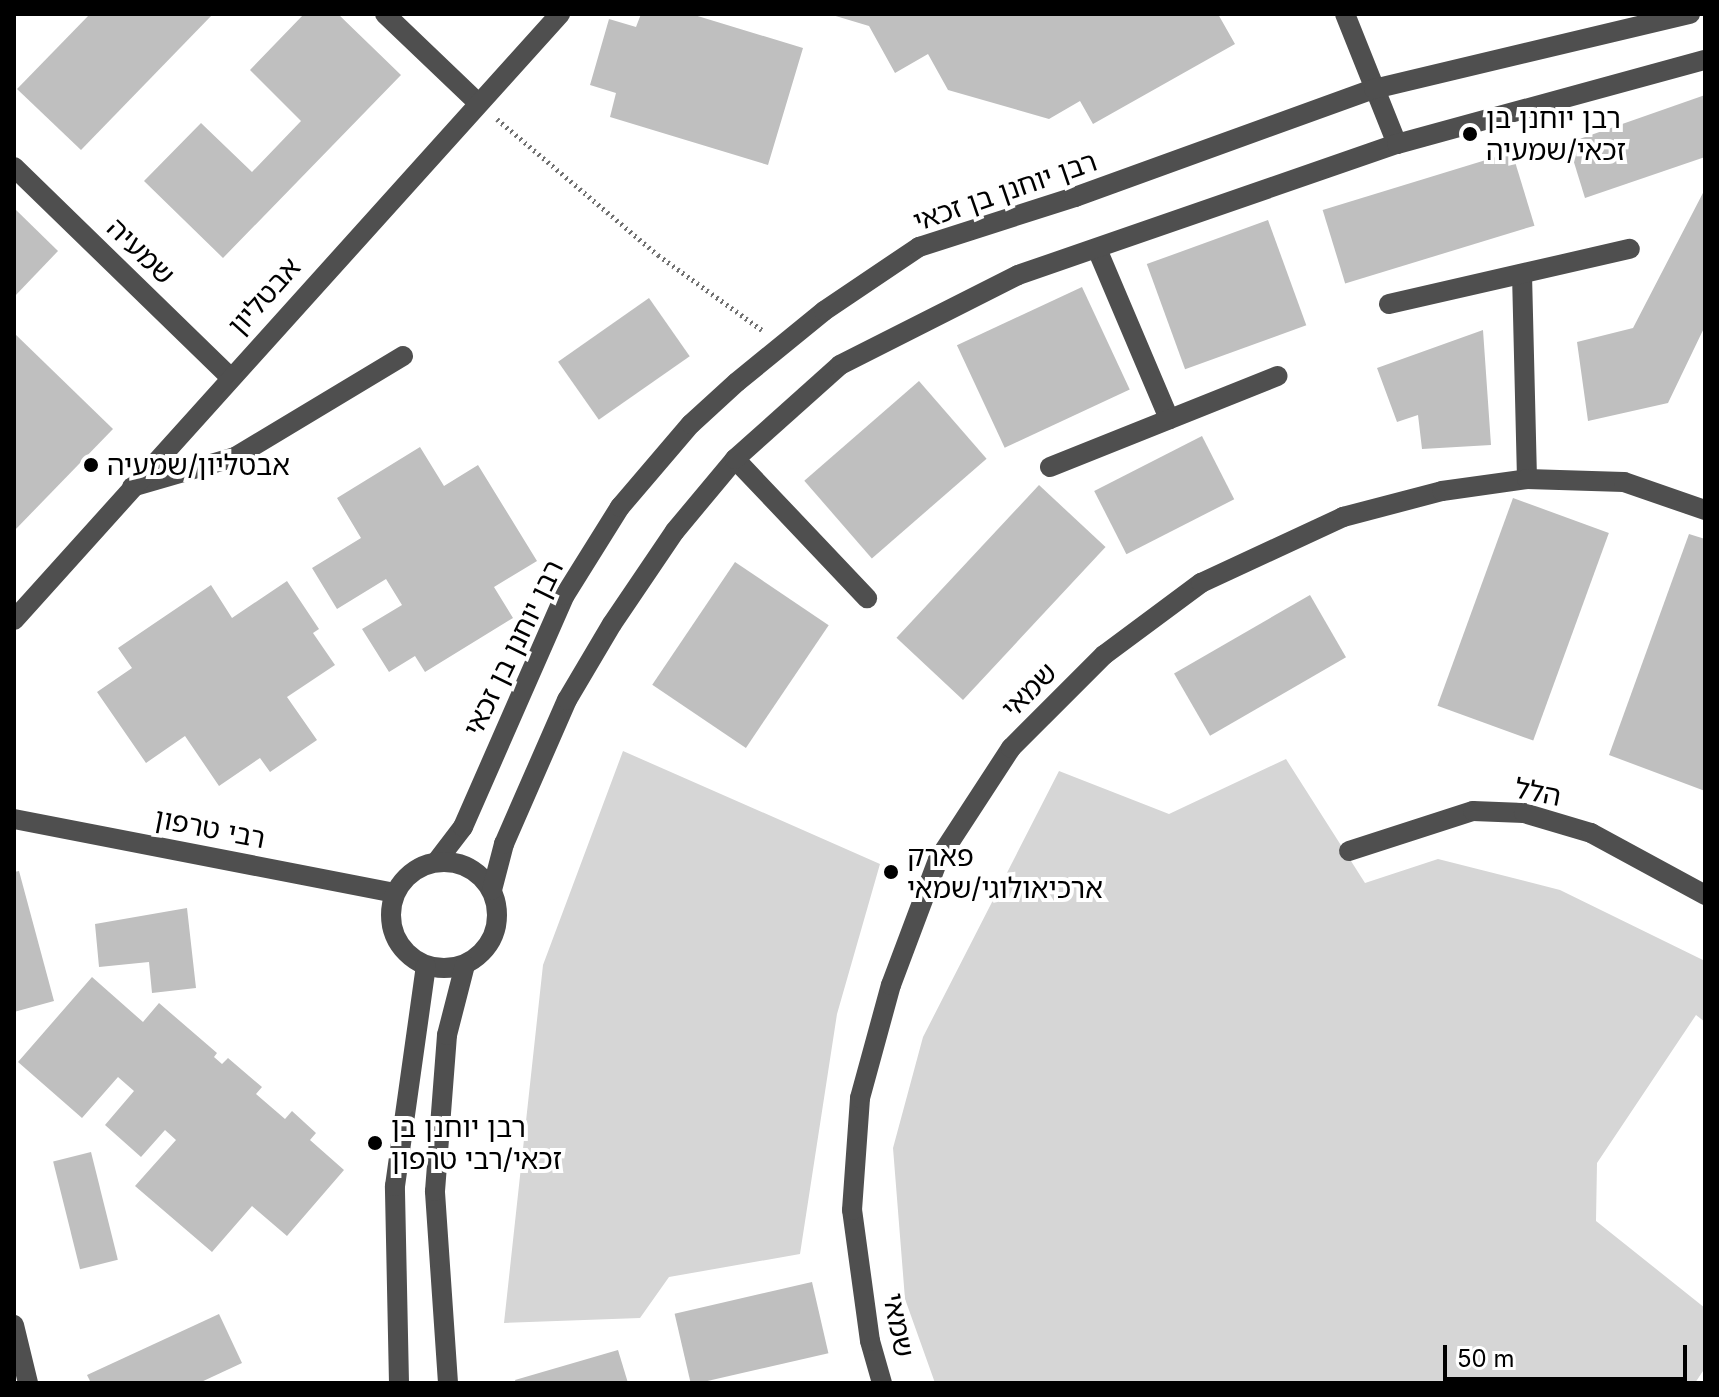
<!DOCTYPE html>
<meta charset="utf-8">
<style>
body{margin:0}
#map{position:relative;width:1719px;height:1397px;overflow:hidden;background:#fff;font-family:Inter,"Noto Sans Hebrew",sans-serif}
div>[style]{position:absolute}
.green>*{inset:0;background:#d6d6d6}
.building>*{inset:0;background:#bfbfbf;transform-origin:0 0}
.path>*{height:5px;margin-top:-2.5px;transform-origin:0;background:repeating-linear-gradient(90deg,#717171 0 2px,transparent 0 6px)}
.minor>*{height:20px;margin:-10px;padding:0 10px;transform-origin:10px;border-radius:10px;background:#4f4f4f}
.minor>.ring{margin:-10px;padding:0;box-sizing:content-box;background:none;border:20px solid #4f4f4f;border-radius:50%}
.dots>*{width:22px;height:22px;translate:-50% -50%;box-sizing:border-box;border:4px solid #fff;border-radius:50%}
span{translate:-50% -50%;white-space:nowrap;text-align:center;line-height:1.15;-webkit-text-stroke:8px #fff;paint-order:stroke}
.poi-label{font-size:28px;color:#000}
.left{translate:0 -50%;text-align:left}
.street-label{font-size:28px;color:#000}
.frame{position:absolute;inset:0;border:16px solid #000;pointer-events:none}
.scale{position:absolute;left:1443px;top:1345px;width:244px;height:36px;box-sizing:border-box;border:4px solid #000;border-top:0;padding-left:10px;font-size:24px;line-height:28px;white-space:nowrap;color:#000;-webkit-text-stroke:6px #fff;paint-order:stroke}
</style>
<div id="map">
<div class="green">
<i style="clip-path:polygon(623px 751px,880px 864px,837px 1014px,800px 1254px,669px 1277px,640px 1318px,504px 1323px,543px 965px)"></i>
<i style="clip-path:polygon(1286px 759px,1365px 883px,1438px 859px,1560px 890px,1705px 961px,1705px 1022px,1696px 1015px,1597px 1163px,1596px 1221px,1705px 1308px,1705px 1368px,1695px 1383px,935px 1383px,905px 1299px,893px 1148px,923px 1037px,1059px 771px,1169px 814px)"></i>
</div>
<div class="building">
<i style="clip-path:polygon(90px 14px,213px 14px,81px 150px,17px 89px)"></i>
<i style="clip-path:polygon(304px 14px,338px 14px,401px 75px,223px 258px,144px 181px,201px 123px,252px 172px,301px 121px,250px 70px)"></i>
<i style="clip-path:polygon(641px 14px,691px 14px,803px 48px,768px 165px,610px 117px,616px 93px,590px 85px,609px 19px,636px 27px)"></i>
<i style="clip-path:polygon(829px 14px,1218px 14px,1235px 44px,1093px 124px,1080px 101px,1049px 119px,948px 90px,928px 54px,895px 73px,869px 26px)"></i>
<i style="clip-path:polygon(1705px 95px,1705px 157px,1585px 198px,1568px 143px)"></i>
<i style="left:1512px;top:152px;width:77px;height:198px;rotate:73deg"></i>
<i style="clip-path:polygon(1705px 189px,1705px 326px,1668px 403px,1588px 421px,1577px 342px,1633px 328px)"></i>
<i style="clip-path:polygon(14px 208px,58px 251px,14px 297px)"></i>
<i style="left:1268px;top:220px;width:112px;height:129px;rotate:70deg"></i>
<i style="left:1082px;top:287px;width:113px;height:138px;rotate:65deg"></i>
<i style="left:649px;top:298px;width:71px;height:111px;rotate:55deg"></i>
<i style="clip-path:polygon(1483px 330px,1491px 445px,1422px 449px,1418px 415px,1397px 422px,1377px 368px)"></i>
<i style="clip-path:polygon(14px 333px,113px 429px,14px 531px)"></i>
<i style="left:919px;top:381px;width:103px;height:152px;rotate:49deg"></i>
<i style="left:1202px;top:436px;width:71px;height:121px;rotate:63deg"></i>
<i style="clip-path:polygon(420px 447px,444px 486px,478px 465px,537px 561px,494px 587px,513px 618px,425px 672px,415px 656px,389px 672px,362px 629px,402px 605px,386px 579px,337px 609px,312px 568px,361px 538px,337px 498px)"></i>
<i style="left:1039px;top:485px;width:91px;height:209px;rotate:43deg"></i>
<i style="left:1513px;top:498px;width:102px;height:221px;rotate:20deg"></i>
<i style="clip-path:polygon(1689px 534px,1705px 539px,1705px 791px,1609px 755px)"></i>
<i style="left:735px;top:562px;width:113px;height:148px;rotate:34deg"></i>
<i style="clip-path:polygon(287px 581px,319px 629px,313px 633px,335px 665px,287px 697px,317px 740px,270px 772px,260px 758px,219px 786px,185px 736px,146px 763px,97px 692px,132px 668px,118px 648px,211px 585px,232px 618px)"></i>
<i style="left:1310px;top:595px;width:72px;height:157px;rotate:60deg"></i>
<i style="clip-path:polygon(19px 871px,54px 1001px,14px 1012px,14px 872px)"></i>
<i style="clip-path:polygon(187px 908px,196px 988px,152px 993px,149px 962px,99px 967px,95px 924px)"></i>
<i style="clip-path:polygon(92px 977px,143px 1022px,159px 1003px,217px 1053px,214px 1057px,222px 1064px,228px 1058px,262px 1087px,256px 1094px,285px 1119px,292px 1111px,316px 1133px,310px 1140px,344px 1170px,287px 1236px,252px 1206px,212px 1252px,135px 1186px,176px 1140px,165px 1130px,141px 1157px,105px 1125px,134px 1091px,118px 1077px,82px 1118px,18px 1062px)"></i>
<i style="left:91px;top:1152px;width:111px;height:39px;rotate:76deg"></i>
<i style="left:812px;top:1282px;width:73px;height:141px;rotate:77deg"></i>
<i style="clip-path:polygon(219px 1314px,242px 1363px,199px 1383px,91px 1383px,87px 1375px)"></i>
<i style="clip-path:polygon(618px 1350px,628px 1383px,516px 1383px,515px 1380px)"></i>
</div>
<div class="path">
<i style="left:497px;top:119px;width:211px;rotate:40.2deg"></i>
<i style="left:658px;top:255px;width:128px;rotate:35.8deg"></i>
</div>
<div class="minor">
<i style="left:385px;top:14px;width:129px;rotate:43.7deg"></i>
<i style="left:1345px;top:14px;width:140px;rotate:68.2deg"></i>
<i style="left:14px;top:167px;width:300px;rotate:44.2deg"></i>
<i style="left:1097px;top:249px;width:185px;rotate:67deg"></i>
<i style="left:1522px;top:274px;width:205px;rotate:88.6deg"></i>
<i style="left:1389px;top:304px;width:247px;rotate:-12.9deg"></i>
<i style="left:735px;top:459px;width:192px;rotate:46.5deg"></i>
<i style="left:1050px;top:467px;width:245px;rotate:-21.8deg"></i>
<i style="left:132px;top:487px;width:107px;rotate:-16.2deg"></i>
<i style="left:235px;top:457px;width:196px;rotate:-31deg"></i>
<i style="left:14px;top:620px;width:816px;rotate:-47.98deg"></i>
<i style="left:14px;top:819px;width:388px;rotate:11deg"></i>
<i style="left:1349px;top:851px;width:130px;rotate:-17.9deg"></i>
<i style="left:1473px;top:811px;width:51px;rotate:2.2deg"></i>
<i style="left:1524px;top:813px;width:70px;rotate:16.6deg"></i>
<i style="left:1591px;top:833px;width:130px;rotate:28.5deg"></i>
<i style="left:437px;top:861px;width:43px;rotate:-52.6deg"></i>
<i style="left:463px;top:827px;width:253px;rotate:-66.3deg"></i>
<i style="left:565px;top:595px;width:104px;rotate:-58deg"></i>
<i style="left:620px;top:507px;width:109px;rotate:-49.5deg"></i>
<i style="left:691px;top:424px;width:62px;rotate:-42.4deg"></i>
<i style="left:737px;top:382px;width:112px;rotate:-39.2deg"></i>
<i style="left:824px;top:311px;width:115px;rotate:-34deg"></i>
<i style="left:919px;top:247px;width:164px;rotate:-17.8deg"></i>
<i style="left:1075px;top:197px;width:318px;rotate:-19.9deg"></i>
<i style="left:1374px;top:89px;width:325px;rotate:-13.4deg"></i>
<i class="ring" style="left:391px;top:862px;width:86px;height:86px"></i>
<i style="left:492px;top:890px;width:48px;rotate:-75.4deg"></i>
<i style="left:504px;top:844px;width:157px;rotate:-66.4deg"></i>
<i style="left:567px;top:700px;width:88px;rotate:-59.4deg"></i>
<i style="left:612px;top:624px;width:112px;rotate:-55.9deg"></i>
<i style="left:675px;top:531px;width:94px;rotate:-50.2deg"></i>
<i style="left:735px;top:459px;width:141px;rotate:-41.8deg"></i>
<i style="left:840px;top:365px;width:199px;rotate:-26.8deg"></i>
<i style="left:1018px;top:275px;width:401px;rotate:-19.1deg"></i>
<i style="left:1397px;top:144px;width:319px;rotate:-15.3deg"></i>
<i style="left:14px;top:1325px;width:60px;rotate:76.4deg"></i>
<i style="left:399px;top:1383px;width:197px;rotate:-91.2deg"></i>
<i style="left:395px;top:1186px;width:222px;rotate:-82deg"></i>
<i style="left:448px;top:1383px;width:192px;rotate:-93.9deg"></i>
<i style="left:435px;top:1191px;width:156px;rotate:-85.6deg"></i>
<i style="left:447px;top:1035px;width:72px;rotate:-75.6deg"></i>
<i style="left:882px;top:1383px;width:44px;rotate:-105.9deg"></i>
<i style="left:870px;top:1341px;width:132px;rotate:-97.8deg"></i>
<i style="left:852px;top:1210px;width:112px;rotate:-85.9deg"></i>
<i style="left:860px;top:1098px;width:117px;rotate:-74.7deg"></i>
<i style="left:891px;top:985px;width:134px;rotate:-69.4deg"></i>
<i style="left:938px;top:860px;width:134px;rotate:-56.9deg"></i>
<i style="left:1011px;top:748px;width:132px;rotate:-45deg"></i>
<i style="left:1104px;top:655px;width:121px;rotate:-36.6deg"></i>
<i style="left:1201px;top:583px;width:157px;rotate:-24.9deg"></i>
<i style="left:1343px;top:517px;width:102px;rotate:-14.7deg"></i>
<i style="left:1442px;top:491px;width:86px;rotate:-8deg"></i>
<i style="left:1527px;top:479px;width:97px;rotate:1.8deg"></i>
<i style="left:1624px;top:482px;width:86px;rotate:19.1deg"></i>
</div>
<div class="dots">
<i style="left:1470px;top:134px;background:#000"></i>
<i style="left:91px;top:465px;background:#000"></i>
<i style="left:891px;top:872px;background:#000"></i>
<i style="left:375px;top:1143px;background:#000"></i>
</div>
<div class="poi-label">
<span class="left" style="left:1486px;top:134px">רבן יוחנן בן<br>זכאי/שמעיה</span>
<span class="left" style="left:107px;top:465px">אבטליון/שמעיה</span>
<span class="left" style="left:907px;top:872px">פארק<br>ארכיאולוגי/שמאי</span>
<span class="left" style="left:391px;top:1143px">רבן יוחנן בן<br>זכאי/רבי טרפון</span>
</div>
<div class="street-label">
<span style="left:1005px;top:191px;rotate:-19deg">רבן יוחנן בן זכאי</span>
<span style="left:141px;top:251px;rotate:44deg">שמעיה</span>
<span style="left:264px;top:296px;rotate:-48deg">אבטליון</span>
<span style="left:513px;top:648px;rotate:-64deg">רבן יוחנן בן זכאי</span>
<span style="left:1029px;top:690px;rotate:-45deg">שמאי</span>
<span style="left:1538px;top:792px;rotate:11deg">הלל</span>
<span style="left:210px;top:828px;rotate:11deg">רבי טרפון</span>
<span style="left:899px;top:1325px;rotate:79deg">שמאי</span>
</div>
<div class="frame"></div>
<div class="scale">50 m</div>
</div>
